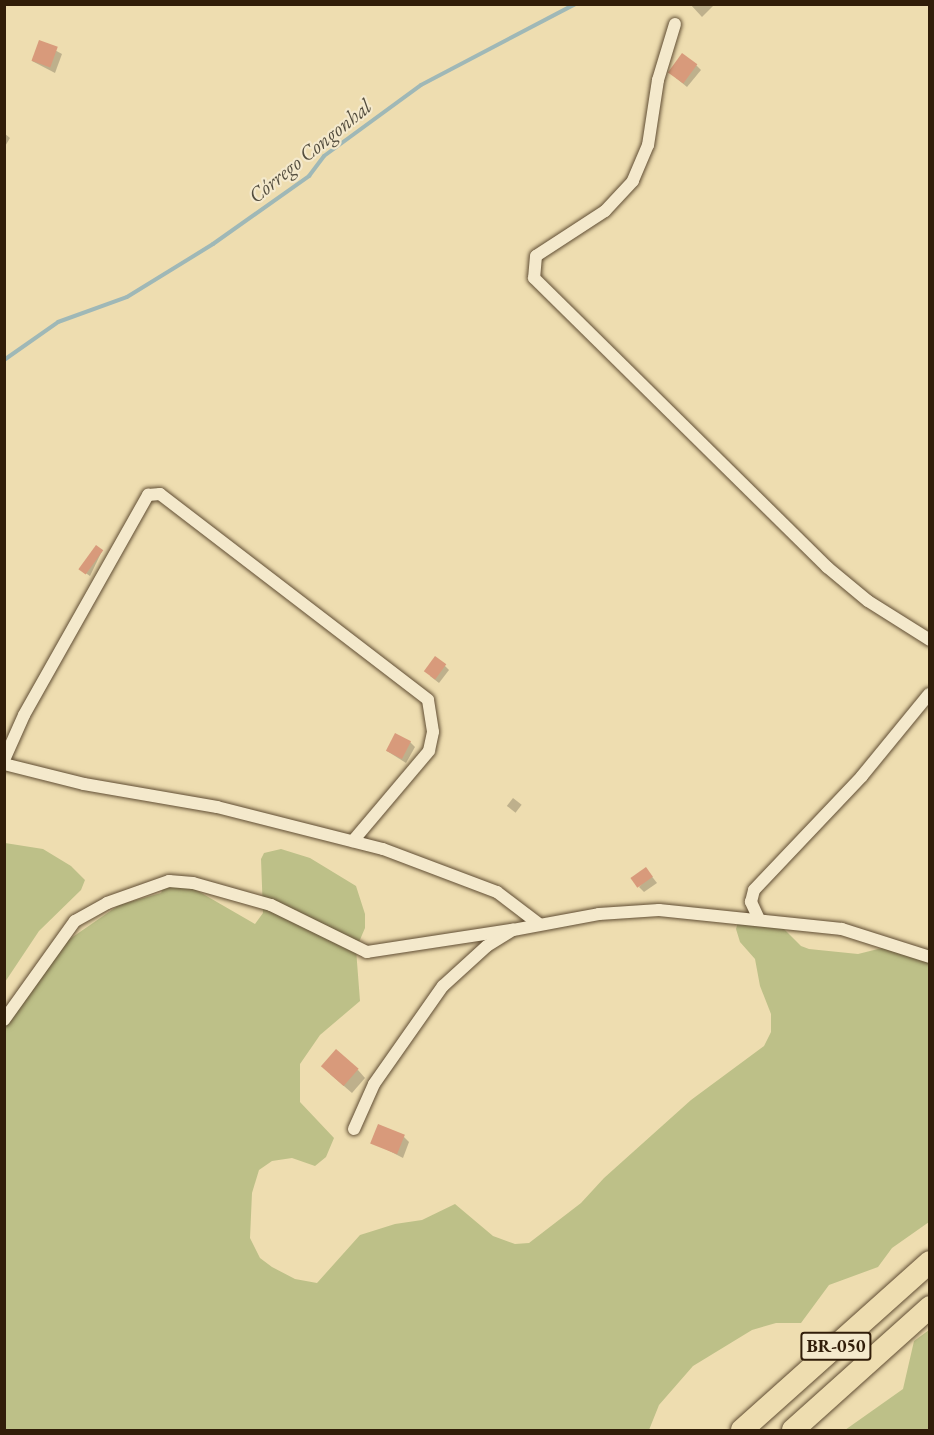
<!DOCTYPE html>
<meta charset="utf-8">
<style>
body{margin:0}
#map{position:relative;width:934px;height:1435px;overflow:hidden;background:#eeddb0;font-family:"EB Garamond",serif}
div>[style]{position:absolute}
.green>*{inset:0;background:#bdc088}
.shadow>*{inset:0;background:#0003;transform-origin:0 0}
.stream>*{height:4px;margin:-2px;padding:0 2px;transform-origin:2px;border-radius:2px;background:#9fb8b7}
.building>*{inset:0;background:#d89a7b;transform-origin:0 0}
.roads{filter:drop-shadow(0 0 2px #604d33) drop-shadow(0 0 2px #604d33)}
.street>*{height:12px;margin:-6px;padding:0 6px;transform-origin:6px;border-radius:6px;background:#f4e9cc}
.highway>*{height:22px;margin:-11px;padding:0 11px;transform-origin:11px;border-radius:11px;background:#eeddb0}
span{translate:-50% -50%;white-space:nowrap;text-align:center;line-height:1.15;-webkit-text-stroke:4.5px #f4e9cc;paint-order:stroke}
.shield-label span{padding:2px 4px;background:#f4e9cc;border:2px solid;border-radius:4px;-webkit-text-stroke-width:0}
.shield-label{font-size:18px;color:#311d09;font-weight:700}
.water-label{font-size:21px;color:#524c3d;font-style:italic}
.frame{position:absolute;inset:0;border:6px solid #311d09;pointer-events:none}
</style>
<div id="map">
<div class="green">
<i style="clip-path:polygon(5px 843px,43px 849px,71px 866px,85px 880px,81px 890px,39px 931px,5px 982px)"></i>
<i style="clip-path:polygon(281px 849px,310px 858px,356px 886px,365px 914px,365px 928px,356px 949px,360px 1001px,320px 1035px,300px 1064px,300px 1102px,334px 1138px,326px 1157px,315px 1166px,292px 1158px,272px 1161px,259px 1170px,252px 1193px,250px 1238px,260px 1258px,272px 1267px,295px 1279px,317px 1283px,360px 1235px,395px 1224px,422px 1220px,455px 1204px,493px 1236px,515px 1244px,529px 1243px,581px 1203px,604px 1178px,691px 1100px,764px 1046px,771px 1032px,771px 1014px,760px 986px,755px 959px,740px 942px,736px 929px,738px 922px,758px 914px,772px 917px,801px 946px,809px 949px,858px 954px,886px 947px,929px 950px,929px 1222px,892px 1248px,878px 1267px,829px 1285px,801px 1323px,776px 1323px,752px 1330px,693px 1366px,659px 1405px,649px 1430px,5px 1430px,5px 1024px,64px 943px,119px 905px,161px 893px,166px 882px,191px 887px,255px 924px,263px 913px,261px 859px,264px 853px)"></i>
<i style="clip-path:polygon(929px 1330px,929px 1430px,845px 1430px,903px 1389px,914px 1341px)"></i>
</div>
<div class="shadow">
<i style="clip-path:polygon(690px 4px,711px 4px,713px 6px,702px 17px)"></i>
<i style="clip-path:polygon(40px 42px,62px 54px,55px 73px,32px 61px)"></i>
<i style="clip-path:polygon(696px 65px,701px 70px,687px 87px,676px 78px)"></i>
<i style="clip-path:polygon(4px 133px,10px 138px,4px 148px)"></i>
<i style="clip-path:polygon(102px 551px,90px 576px,84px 572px)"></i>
<i style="clip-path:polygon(444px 665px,449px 670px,439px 683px,430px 676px)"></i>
<i style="clip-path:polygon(410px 742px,415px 747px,406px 763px,387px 751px)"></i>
<i style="left:513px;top:798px;width:11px;height:10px;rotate:38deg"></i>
<i style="clip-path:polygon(650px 874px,657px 883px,644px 892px,639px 887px)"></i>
<i style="clip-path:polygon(358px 1070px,365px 1078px,352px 1093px,330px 1074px)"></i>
<i style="clip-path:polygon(404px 1137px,409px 1142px,403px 1158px,372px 1142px)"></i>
</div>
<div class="stream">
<i style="left:4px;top:360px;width:66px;rotate:-35.1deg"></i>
<i style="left:58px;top:322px;width:73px;rotate:-19.9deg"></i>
<i style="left:127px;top:297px;width:101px;rotate:-31.6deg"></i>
<i style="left:213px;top:244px;width:118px;rotate:-35.3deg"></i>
<i style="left:309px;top:176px;width:25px;rotate:-53deg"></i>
<i style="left:324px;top:156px;width:120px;rotate:-36.2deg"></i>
<i style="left:421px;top:85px;width:174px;rotate:-27.7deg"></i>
</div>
<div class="building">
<i style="left:39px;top:40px;width:20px;height:22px;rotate:20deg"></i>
<i style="left:682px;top:53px;width:19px;height:24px;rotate:36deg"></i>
<i style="left:96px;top:545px;width:9px;height:30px;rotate:36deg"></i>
<i style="left:435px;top:656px;width:14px;height:19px;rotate:36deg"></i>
<i style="left:395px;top:733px;width:18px;height:20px;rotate:27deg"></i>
<i style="left:646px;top:867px;width:12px;height:19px;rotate:55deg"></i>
<i style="left:336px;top:1049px;width:30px;height:23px;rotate:41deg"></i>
<i style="left:378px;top:1124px;width:29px;height:21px;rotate:22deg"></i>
</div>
<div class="roads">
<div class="street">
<i style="left:675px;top:24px;width:59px;rotate:106.9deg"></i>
<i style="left:658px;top:80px;width:66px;rotate:98.7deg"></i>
<i style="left:648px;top:145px;width:39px;rotate:113deg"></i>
<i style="left:633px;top:181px;width:41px;rotate:133deg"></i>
<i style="left:605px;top:211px;width:82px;rotate:146.9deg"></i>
<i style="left:536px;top:256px;width:22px;rotate:95deg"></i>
<i style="left:534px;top:278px;width:412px;rotate:44.6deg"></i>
<i style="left:827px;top:567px;width:53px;rotate:39.7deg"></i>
<i style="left:868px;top:601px;width:73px;rotate:32.2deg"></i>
<i style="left:4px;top:760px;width:49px;rotate:-66deg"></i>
<i style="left:24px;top:715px;width:253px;rotate:-60.6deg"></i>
<i style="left:148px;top:495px;width:12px;rotate:-5deg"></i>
<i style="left:160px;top:494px;width:338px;rotate:37.5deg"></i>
<i style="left:428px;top:700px;width:32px;rotate:81deg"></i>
<i style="left:433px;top:732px;width:19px;rotate:102deg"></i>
<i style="left:429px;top:751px;width:118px;rotate:130.2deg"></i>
<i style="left:4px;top:764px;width:82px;rotate:14deg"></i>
<i style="left:84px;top:784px;width:135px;rotate:9.8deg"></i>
<i style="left:217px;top:807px;width:171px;rotate:14.2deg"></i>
<i style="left:383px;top:849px;width:122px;rotate:20.7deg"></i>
<i style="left:497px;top:892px;width:53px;rotate:37.3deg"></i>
<i style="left:758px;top:917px;width:17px;rotate:-115deg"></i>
<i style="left:751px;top:902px;width:12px;rotate:-76deg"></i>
<i style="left:754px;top:890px;width:157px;rotate:-46.5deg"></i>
<i style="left:862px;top:776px;width:106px;rotate:-50.7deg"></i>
<i style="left:4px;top:1020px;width:122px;rotate:-54.4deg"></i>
<i style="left:75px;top:921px;width:37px;rotate:-29deg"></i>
<i style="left:107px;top:903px;width:66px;rotate:-19.5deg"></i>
<i style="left:169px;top:881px;width:24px;rotate:5deg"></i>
<i style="left:193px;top:883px;width:81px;rotate:15.8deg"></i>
<i style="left:271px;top:905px;width:107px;rotate:26.1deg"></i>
<i style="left:367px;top:952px;width:146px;rotate:-8.7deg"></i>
<i style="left:354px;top:1129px;width:49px;rotate:-66deg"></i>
<i style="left:374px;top:1084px;width:120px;rotate:-54.9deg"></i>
<i style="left:443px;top:986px;width:59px;rotate:-42.3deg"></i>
<i style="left:487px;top:946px;width:31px;rotate:-32deg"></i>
<i style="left:513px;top:930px;width:87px;rotate:-10.5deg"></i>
<i style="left:599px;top:914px;width:60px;rotate:-3.8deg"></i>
<i style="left:659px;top:910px;width:184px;rotate:5.9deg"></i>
<i style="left:842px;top:929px;width:92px;rotate:17.7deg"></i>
</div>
<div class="highway">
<i style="left:742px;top:1430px;width:252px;rotate:-41.8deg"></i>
<i style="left:793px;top:1430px;width:184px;rotate:-41.9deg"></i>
</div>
</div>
<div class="shield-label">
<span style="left:836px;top:1346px">BR-050</span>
</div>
<div class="water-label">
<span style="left:310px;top:151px;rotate:-39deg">Córrego Congonhal</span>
</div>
<div class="frame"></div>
</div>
